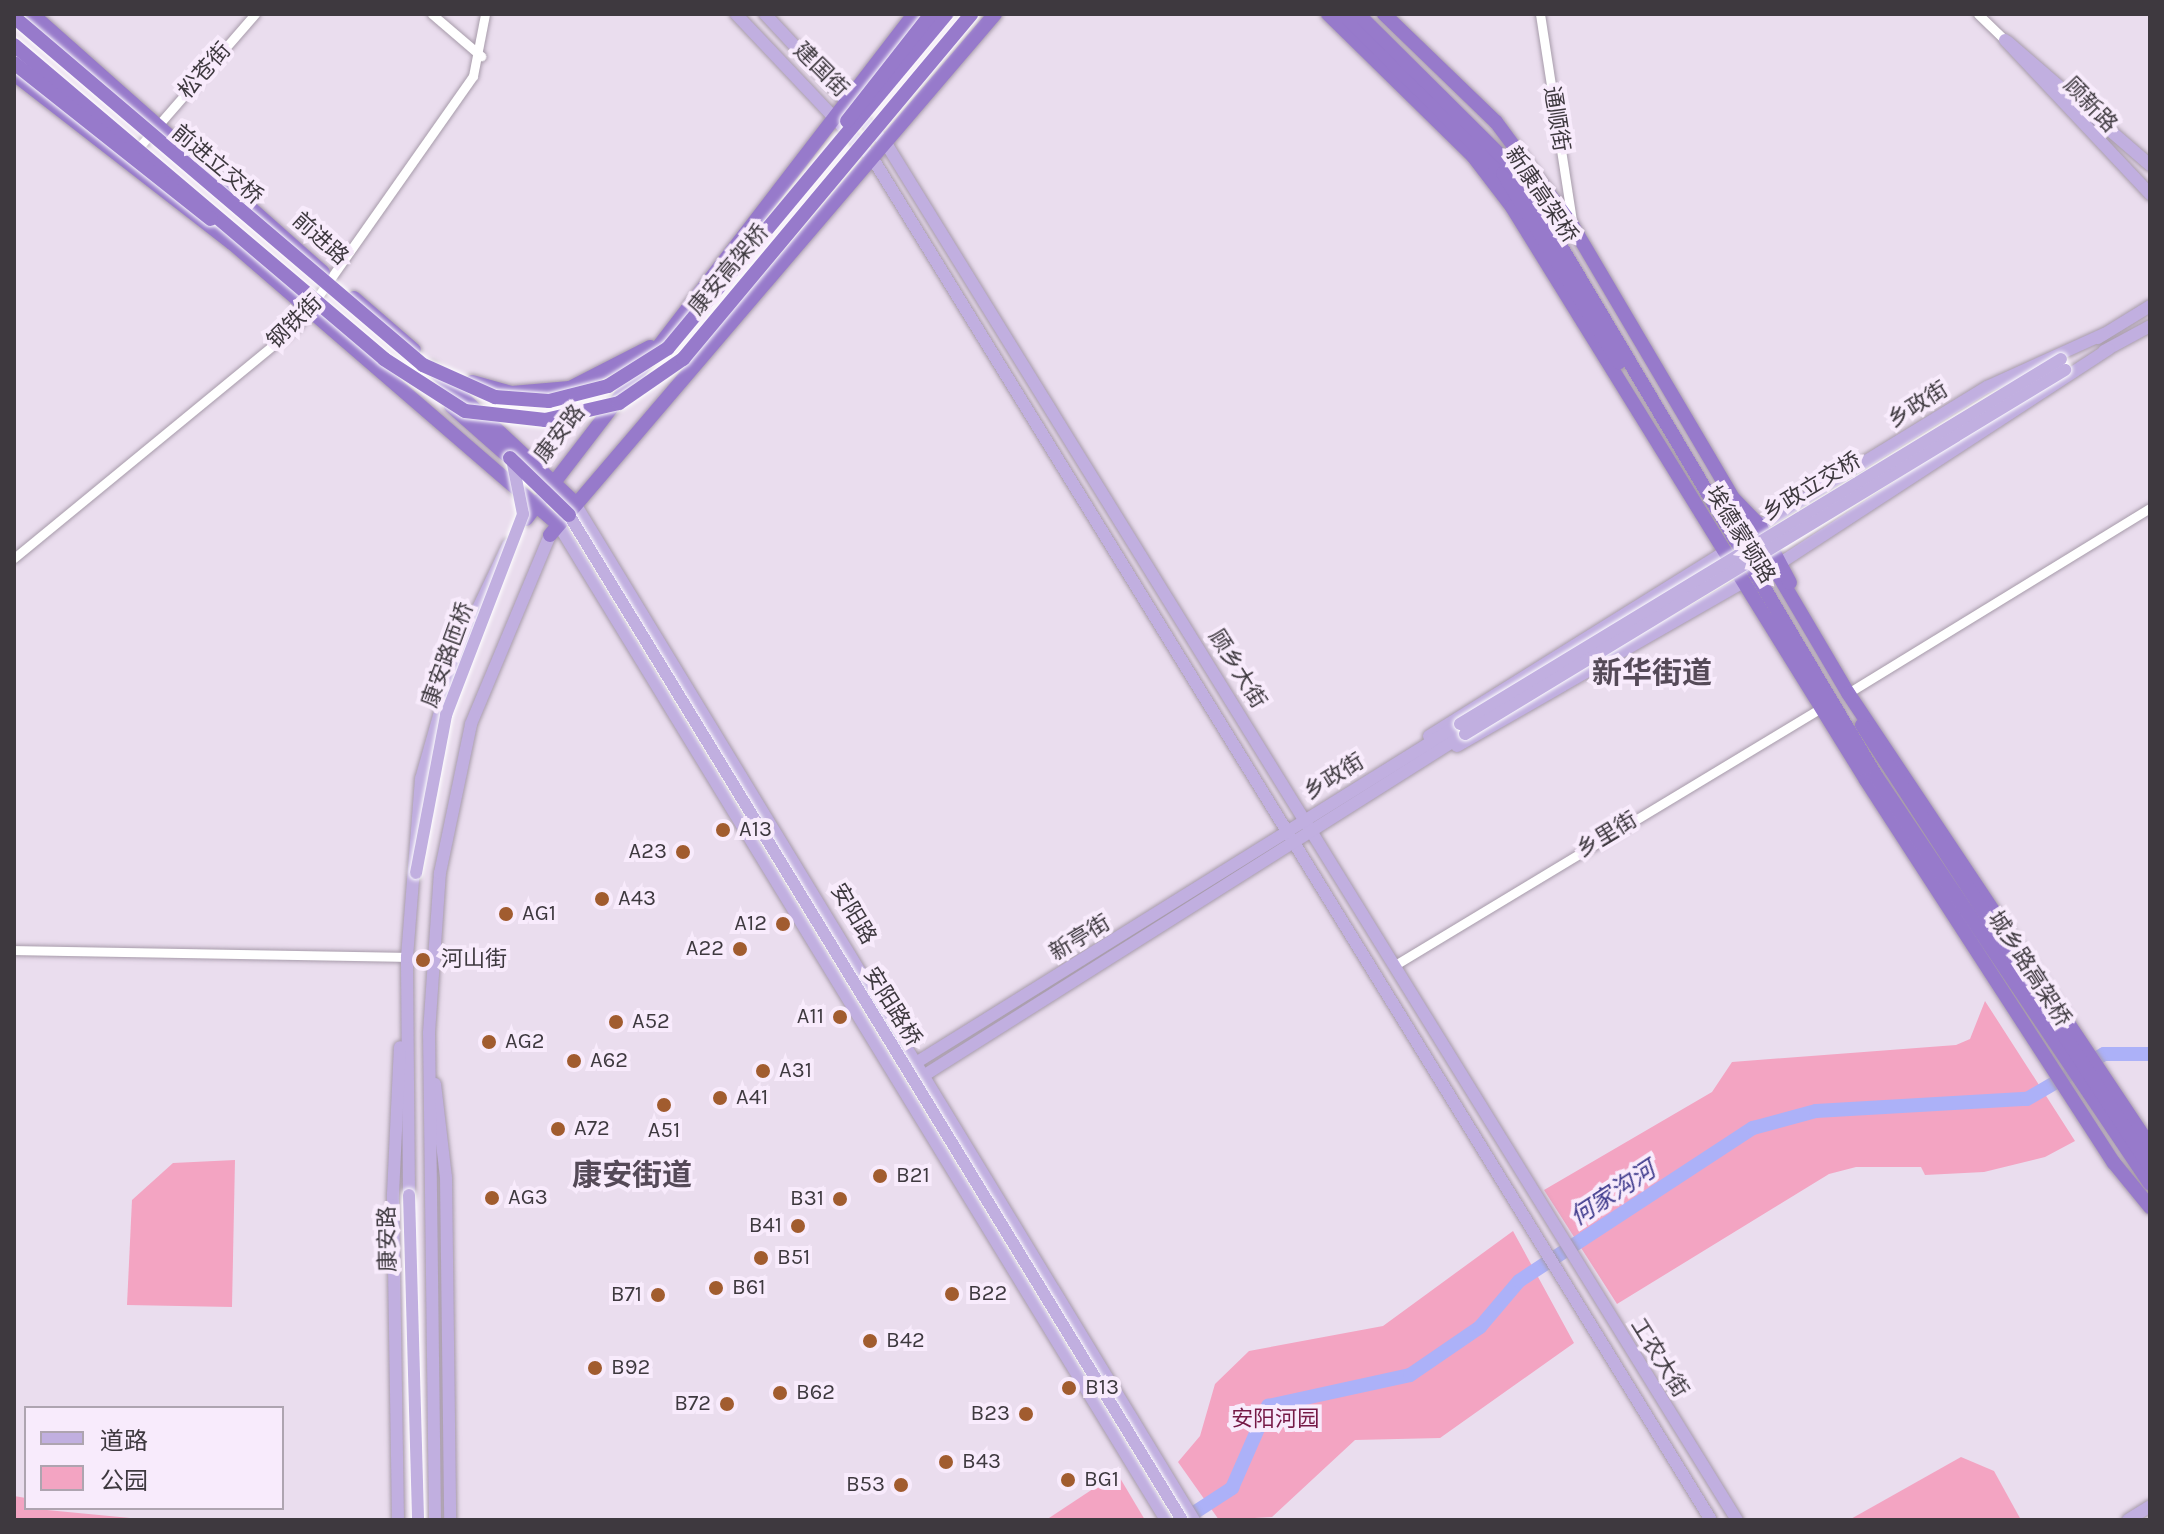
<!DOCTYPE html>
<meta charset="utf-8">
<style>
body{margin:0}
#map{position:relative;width:2164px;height:1534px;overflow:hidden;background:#eaddee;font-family:Karla,"Noto Sans SC",sans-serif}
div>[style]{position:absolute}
.green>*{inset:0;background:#f3a4c2}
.river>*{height:14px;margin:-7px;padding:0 7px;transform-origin:7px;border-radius:7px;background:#acb1f8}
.roads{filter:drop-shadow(0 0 2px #a79baa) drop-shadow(0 0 2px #a79baa)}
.minor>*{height:9px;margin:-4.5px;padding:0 4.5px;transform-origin:4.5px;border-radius:4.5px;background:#fff}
.major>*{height:12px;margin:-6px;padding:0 6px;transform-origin:6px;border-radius:6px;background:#c1afe0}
.highway>*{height:14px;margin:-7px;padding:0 7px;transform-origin:7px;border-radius:7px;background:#977acb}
.bridges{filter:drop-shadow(0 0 2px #fff) drop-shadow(0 0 2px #fff)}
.major-bridge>*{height:12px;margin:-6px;padding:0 6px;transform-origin:6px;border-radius:6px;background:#c1afe0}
.highway-bridge>*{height:14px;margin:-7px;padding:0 7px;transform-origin:7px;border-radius:7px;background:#977acb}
.dots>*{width:22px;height:22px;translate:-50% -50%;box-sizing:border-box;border:4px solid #f8ebfc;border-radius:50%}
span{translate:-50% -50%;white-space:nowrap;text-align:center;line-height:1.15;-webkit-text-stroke:8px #f8ebfc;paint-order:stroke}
.street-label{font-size:22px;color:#3e393f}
.poi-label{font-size:22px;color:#3e393f}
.left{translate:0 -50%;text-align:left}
.right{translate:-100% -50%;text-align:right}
.park-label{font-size:22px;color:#751946}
.water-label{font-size:24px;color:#3e3a8c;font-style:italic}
.district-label{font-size:30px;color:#554a58;font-weight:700}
.frame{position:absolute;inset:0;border:16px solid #3e393f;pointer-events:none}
.legend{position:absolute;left:24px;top:1406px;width:260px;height:104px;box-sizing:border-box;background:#f8ebfc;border:2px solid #aea4b0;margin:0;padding:10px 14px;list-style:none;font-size:24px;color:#3e393f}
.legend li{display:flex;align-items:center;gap:16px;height:40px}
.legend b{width:40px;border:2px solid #aea4b0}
</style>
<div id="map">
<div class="green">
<i style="clip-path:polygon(1985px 1001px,2075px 1141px,2045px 1157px,1984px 1172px,1925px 1175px,1921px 1167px,1856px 1167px,1829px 1174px,1617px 1304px,1544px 1190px,1712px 1092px,1732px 1062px,1956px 1045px,1970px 1039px)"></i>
<i style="clip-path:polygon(235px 1160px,232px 1307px,127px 1305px,132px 1200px,173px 1163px)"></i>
<i style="clip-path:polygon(1513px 1231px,1574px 1343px,1440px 1438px,1355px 1440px,1272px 1517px,1219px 1520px,1178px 1462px,1200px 1436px,1215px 1384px,1249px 1351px,1383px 1326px)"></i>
<i style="clip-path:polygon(1961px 1457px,1994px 1471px,2021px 1520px,1849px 1520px)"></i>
<i style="clip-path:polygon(1117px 1473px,1145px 1520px,1046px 1520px)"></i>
<i style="clip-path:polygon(14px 1496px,26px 1498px,26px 1508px,151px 1520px,14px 1520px)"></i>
</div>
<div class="river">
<i style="left:1183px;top:1520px;width:59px;rotate:-33.1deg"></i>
<i style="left:1232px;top:1488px;width:90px;rotate:-66.3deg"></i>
<i style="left:1268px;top:1406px;width:145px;rotate:-12.3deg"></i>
<i style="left:1410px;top:1375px;width:85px;rotate:-34.4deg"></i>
<i style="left:1480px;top:1327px;width:60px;rotate:-49.7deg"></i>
<i style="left:1519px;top:1281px;width:280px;rotate:-33.2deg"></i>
<i style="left:1753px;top:1128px;width:65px;rotate:-15.1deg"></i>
<i style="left:1816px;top:1111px;width:211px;rotate:-3.3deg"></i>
<i style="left:2027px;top:1099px;width:89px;rotate:-30.3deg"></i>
<i style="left:2104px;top:1054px;width:46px"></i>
</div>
<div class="roads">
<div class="minor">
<i style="left:432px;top:14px;width:65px;rotate:40.6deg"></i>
<i style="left:1540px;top:14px;width:208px;rotate:81.2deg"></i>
<i style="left:1978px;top:14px;width:37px;rotate:44deg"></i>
<i style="left:134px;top:153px;width:184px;rotate:-49deg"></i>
<i style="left:14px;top:558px;width:367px;rotate:-39.4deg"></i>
<i style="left:298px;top:325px;width:304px;rotate:-54.9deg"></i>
<i style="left:473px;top:76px;width:63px;rotate:-79deg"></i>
<i style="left:1848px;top:693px;width:354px;rotate:-31.5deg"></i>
<i style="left:14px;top:950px;width:393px;rotate:1deg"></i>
<i style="left:1395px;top:965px;width:499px;rotate:-31.1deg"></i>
</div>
<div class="major">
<i style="left:736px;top:14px;width:199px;rotate:46.6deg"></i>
<i style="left:873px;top:159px;width:1598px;rotate:58.38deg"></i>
<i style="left:765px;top:14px;width:179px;rotate:47deg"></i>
<i style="left:887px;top:145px;width:1617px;rotate:58.28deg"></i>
<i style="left:2005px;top:40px;width:212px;rotate:46.7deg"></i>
<i style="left:2008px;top:42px;width:188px;rotate:40.9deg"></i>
<i style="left:2098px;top:338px;width:61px;rotate:-31.6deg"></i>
<i style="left:2104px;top:351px;width:52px;rotate:-28.5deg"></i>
<i style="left:574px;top:502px;width:1192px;rotate:58.66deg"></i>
<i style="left:558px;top:524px;width:1167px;rotate:58.6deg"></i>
<i style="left:1760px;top:526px;width:266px;rotate:-31.5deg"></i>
<i style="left:1987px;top:387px;width:128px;rotate:-24.4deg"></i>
<i style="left:1782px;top:562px;width:390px;rotate:-33.1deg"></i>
<i style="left:1429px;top:736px;width:349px;rotate:-31.9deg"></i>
<i style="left:1457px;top:746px;width:330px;rotate:-29.8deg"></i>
<i style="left:914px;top:1064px;width:643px;rotate:-31.91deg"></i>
<i style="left:920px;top:1078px;width:644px;rotate:-32.26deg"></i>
<i style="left:435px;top:1084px;width:94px;rotate:83.3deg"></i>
<i style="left:446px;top:1177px;width:343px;rotate:89.3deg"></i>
<i style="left:409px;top:1195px;width:238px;rotate:-90.5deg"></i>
<i style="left:407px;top:957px;width:179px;rotate:-85.5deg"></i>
<i style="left:421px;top:779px;width:129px;rotate:-74.2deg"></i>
<i style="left:456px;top:655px;width:122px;rotate:-64.7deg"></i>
<i style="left:398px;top:1520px;width:326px;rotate:-90.9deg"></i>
<i style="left:393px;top:1194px;width:147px;rotate:-87.3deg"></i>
<i style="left:435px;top:1520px;width:487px;rotate:-90.7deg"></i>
<i style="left:429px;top:1033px;width:160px;rotate:-86.1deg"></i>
<i style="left:440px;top:873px;width:152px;rotate:-78.2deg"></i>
<i style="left:471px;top:724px;width:205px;rotate:-67.3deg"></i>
<i style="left:2128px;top:1520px;width:26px;rotate:-32deg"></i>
</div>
<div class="highway">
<i style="left:32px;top:14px;width:389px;rotate:41.6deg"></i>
<i style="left:1328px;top:14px;width:203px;rotate:44.4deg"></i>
<i style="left:1473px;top:156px;width:64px;rotate:52.6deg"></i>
<i style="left:1512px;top:207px;width:674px;rotate:58.29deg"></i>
<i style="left:1866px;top:780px;width:456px;rotate:57.1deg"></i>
<i style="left:2114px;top:1163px;width:57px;rotate:50.7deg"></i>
<i style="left:1343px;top:14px;width:226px;rotate:44.8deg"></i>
<i style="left:1503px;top:173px;width:222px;rotate:58.5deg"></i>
<i style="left:1358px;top:14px;width:223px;rotate:44.8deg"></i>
<i style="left:1516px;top:171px;width:704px;rotate:59.25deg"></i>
<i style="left:1876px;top:776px;width:491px;rotate:56.1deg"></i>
<i style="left:1384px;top:14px;width:156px;rotate:44deg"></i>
<i style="left:1496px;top:122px;width:128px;rotate:53.6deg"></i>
<i style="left:1572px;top:225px;width:543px;rotate:59.47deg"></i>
<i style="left:1848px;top:693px;width:544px;rotate:56.31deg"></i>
<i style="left:14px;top:74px;width:276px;rotate:37.8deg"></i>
<i style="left:232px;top:243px;width:430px;rotate:40.8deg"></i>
<i style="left:354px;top:298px;width:79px;rotate:40.9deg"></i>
<i style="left:431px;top:368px;width:196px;rotate:43.1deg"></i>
<i style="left:472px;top:382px;width:41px;rotate:15.4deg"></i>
<i style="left:512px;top:393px;width:58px;rotate:-4.9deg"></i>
<i style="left:570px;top:388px;width:90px;rotate:-27.1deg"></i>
<i style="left:451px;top:406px;width:79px;rotate:41.4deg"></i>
<i style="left:1734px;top:499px;width:37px;rotate:46deg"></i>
<i style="left:1760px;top:526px;width:64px;rotate:62.2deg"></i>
<i style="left:526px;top:519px;width:637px;rotate:-52.46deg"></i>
<i style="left:550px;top:535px;width:685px;rotate:-49.5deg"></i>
<i style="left:1862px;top:725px;width:528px;rotate:56.91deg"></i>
</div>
</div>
<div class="bridges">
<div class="major-bridge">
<i style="left:569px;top:515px;width:1177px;rotate:58.62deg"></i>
<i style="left:1460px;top:724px;width:703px;rotate:-31.27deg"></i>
<i style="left:1465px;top:734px;width:702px;rotate:-31.24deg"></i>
<i style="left:416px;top:873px;width:161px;rotate:-79.2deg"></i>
<i style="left:446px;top:715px;width:215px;rotate:-69deg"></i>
<i style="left:523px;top:514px;width:51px;rotate:-101.3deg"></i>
<i style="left:409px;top:1195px;width:325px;rotate:88.4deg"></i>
</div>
<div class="highway-bridge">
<i style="left:14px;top:17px;width:537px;rotate:40.39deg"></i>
<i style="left:423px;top:365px;width:79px;rotate:24deg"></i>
<i style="left:495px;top:397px;width:54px;rotate:4.2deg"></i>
<i style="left:549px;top:401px;width:61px;rotate:-14.3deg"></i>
<i style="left:608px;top:386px;width:71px;rotate:-32.3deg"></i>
<i style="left:668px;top:348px;width:435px;rotate:-50.2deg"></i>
<i style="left:14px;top:45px;width:485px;rotate:40.3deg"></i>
<i style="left:384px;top:359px;width:96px;rotate:32.7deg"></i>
<i style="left:465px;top:411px;width:81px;rotate:6.4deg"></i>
<i style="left:545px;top:420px;width:76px;rotate:-12.9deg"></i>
<i style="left:619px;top:403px;width:78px;rotate:-34.5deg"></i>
<i style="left:683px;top:359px;width:449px;rotate:-50.1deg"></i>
<i style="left:14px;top:63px;width:251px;rotate:38.4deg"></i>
<i style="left:847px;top:121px;width:136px;rotate:-51.9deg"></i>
<i style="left:510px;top:458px;width:82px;rotate:44deg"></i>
</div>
</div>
<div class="dots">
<i style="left:723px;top:830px;background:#a15c2f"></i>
<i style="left:683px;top:852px;background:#a15c2f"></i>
<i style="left:602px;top:899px;background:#a15c2f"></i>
<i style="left:506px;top:914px;background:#a15c2f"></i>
<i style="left:783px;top:924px;background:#a15c2f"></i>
<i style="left:740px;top:949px;background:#a15c2f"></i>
<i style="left:423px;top:960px;background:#a15c2f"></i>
<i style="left:840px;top:1017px;background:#a15c2f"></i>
<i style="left:616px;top:1022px;background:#a15c2f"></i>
<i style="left:489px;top:1042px;background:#a15c2f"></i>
<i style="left:574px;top:1061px;background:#a15c2f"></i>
<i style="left:763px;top:1071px;background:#a15c2f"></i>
<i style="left:720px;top:1098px;background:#a15c2f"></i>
<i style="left:664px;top:1105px;background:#a15c2f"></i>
<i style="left:558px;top:1129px;background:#a15c2f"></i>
<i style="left:880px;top:1176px;background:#a15c2f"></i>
<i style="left:492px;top:1198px;background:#a15c2f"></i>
<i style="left:840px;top:1199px;background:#a15c2f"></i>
<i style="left:798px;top:1226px;background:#a15c2f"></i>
<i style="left:761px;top:1258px;background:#a15c2f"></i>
<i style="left:716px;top:1288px;background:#a15c2f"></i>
<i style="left:952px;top:1294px;background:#a15c2f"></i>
<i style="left:658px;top:1295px;background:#a15c2f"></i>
<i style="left:870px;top:1341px;background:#a15c2f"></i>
<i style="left:595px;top:1368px;background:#a15c2f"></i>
<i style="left:1069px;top:1388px;background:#a15c2f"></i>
<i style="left:780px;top:1393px;background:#a15c2f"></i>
<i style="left:727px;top:1404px;background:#a15c2f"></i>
<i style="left:1026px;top:1414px;background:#a15c2f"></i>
<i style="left:946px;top:1462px;background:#a15c2f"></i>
<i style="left:1068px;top:1480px;background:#a15c2f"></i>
<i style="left:901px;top:1485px;background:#a15c2f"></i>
</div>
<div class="street-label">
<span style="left:821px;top:70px;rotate:45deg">建国街</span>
<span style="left:205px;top:71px;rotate:-48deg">松苍街</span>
<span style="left:2090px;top:105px;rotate:46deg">顾新路</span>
<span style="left:1556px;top:119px;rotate:81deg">通顺街</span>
<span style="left:217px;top:165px;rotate:40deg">前进立交桥</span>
<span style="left:1541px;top:195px;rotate:56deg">新康高架桥</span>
<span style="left:320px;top:239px;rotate:42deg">前进路</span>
<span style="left:729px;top:270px;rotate:-50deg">康安高架桥</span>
<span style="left:295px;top:322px;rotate:-44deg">钢铁街</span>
<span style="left:1918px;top:405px;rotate:-32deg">乡政街</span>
<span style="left:560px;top:434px;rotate:-52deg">康安路</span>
<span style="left:1812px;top:487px;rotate:-31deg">乡政立交桥</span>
<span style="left:1740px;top:535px;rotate:58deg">埃德蒙顿路</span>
<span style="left:448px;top:655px;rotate:-70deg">康安路匝桥</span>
<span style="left:1237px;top:669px;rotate:58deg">顾乡大街</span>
<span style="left:1334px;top:777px;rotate:-32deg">乡政街</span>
<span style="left:1607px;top:835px;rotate:-31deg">乡里街</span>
<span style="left:853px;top:914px;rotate:59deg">安阳路</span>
<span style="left:1080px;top:938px;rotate:-31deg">新亭街</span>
<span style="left:2029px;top:969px;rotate:57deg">城乡路高架桥</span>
<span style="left:892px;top:1007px;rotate:58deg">安阳路桥</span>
<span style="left:388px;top:1239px;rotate:-91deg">康安路</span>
<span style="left:1659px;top:1358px;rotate:58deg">工农大街</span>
</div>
<div class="poi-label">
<span class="left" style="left:739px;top:830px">A13</span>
<span class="right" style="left:667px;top:852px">A23</span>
<span class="left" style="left:618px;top:899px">A43</span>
<span class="left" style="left:522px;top:914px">AG1</span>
<span class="right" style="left:767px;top:924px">A12</span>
<span class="right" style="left:724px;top:949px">A22</span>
<span class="left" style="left:441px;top:960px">河山街</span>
<span class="right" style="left:824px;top:1017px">A11</span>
<span class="left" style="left:632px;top:1022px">A52</span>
<span class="left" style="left:505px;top:1042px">AG2</span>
<span class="left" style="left:590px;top:1061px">A62</span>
<span class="left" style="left:779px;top:1071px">A31</span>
<span class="left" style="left:736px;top:1098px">A41</span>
<span class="left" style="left:574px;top:1129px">A72</span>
<span style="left:664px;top:1131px">A51</span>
<span class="left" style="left:896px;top:1176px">B21</span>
<span class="left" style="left:508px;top:1198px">AG3</span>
<span class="right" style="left:824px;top:1199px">B31</span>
<span class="right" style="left:782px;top:1226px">B41</span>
<span class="left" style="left:777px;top:1258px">B51</span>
<span class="left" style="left:732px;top:1288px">B61</span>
<span class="left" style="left:968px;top:1294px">B22</span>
<span class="right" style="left:642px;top:1295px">B71</span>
<span class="left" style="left:886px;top:1341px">B42</span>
<span class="left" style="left:611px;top:1368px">B92</span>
<span class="left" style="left:1085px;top:1388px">B13</span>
<span class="left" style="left:796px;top:1393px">B62</span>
<span class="right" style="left:711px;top:1404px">B72</span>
<span class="right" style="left:1010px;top:1414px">B23</span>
<span class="left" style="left:962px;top:1462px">B43</span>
<span class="left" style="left:1084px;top:1480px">BG1</span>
<span class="right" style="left:885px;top:1485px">B53</span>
</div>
<div class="park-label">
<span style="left:1275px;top:1420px">安阳河园</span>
</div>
<div class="water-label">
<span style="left:1613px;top:1194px;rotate:-33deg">何家沟河</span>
</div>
<div class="district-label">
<span style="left:1652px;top:673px">新华街道</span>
<span style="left:632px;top:1175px">康安街道</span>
</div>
<div class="frame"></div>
<ul class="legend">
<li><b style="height:10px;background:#c1afe0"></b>道路</li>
<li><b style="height:22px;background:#f3a4c2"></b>公园</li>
</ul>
</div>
